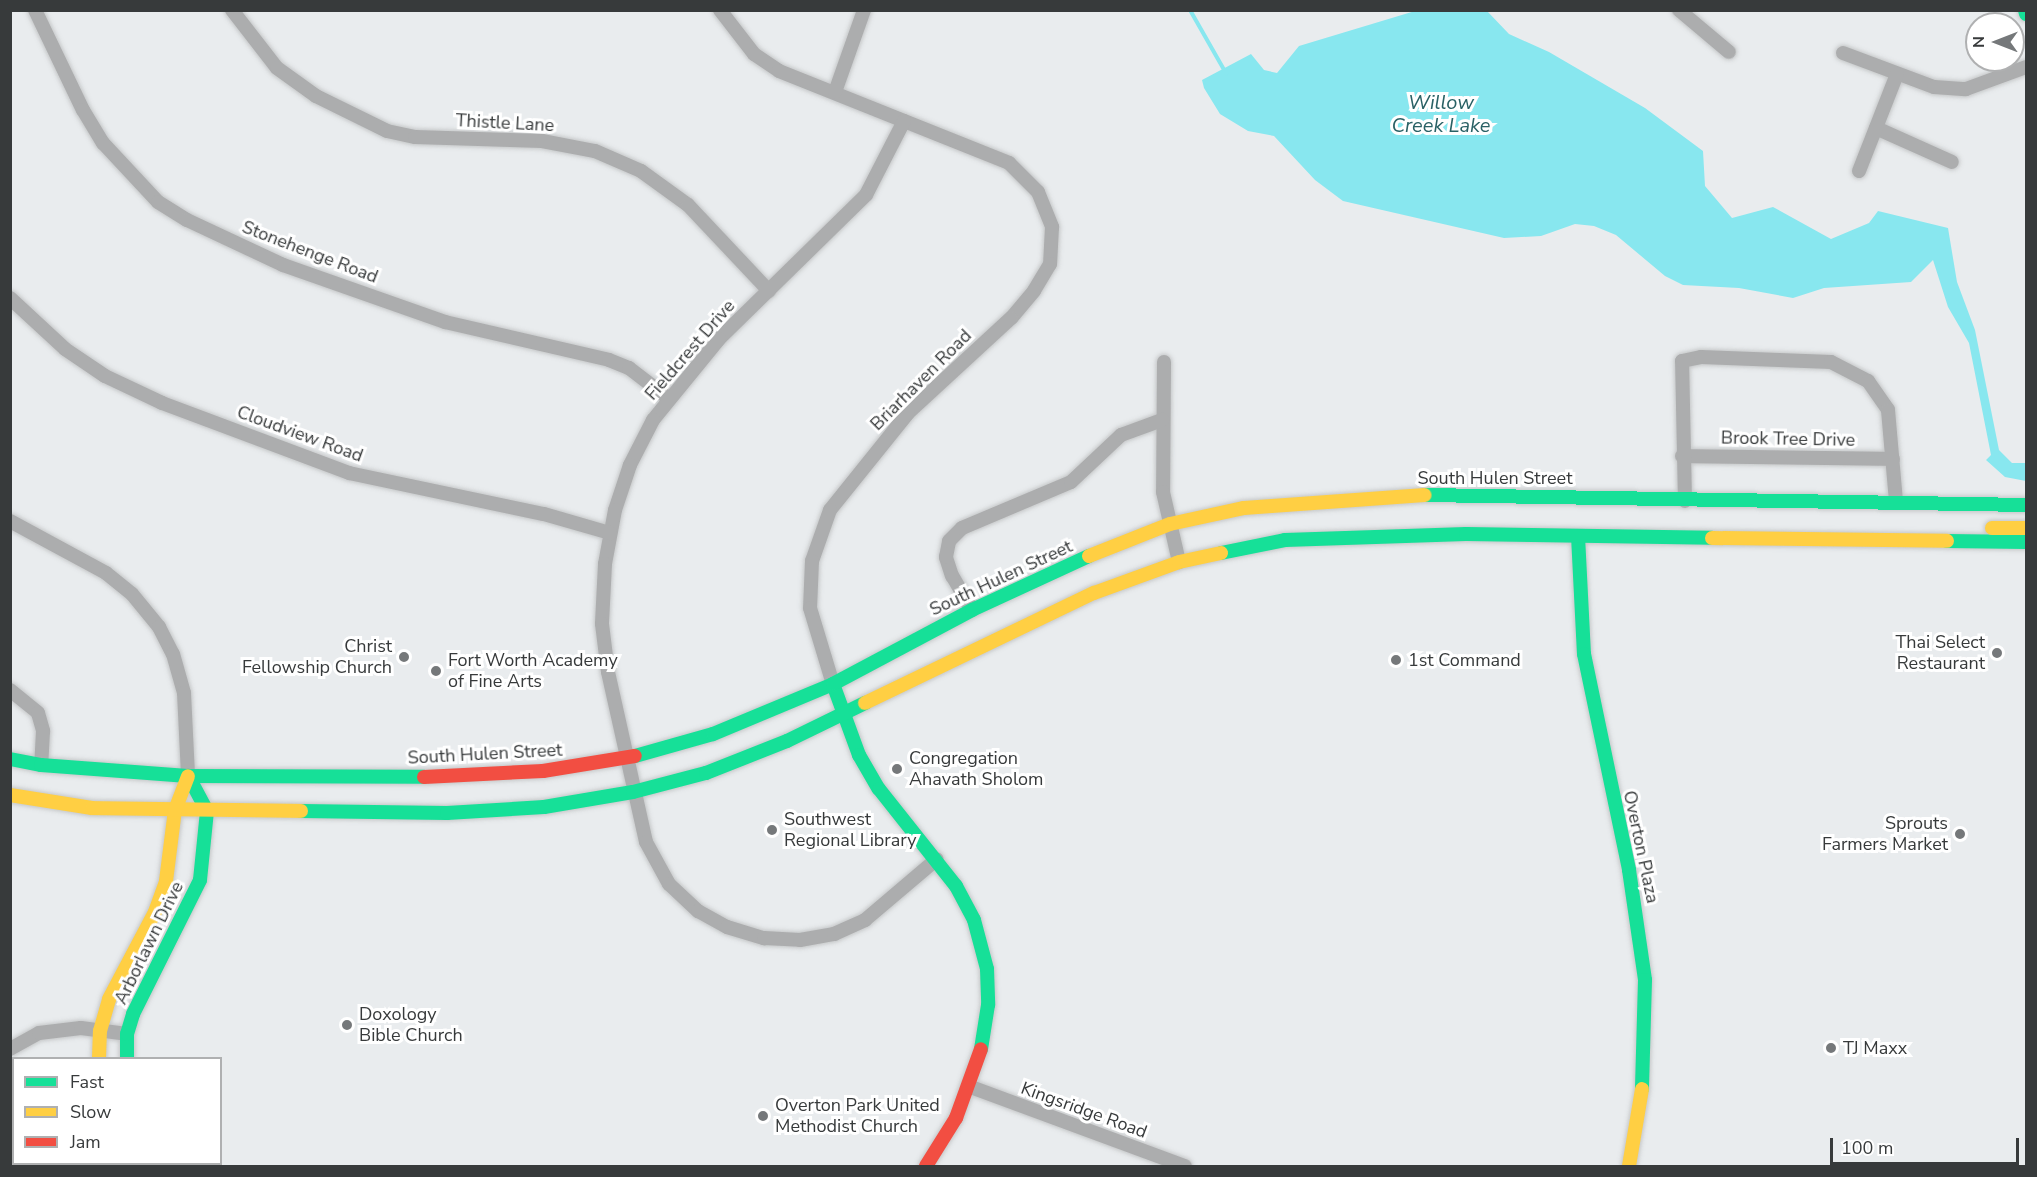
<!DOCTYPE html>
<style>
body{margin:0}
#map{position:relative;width:2037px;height:1177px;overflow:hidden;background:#e9ecee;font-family:"Nunito Sans",sans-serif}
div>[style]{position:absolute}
.water>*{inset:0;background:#88e7ef}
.stream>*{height:4px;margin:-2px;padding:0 2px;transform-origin:2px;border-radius:2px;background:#88e7ef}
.roads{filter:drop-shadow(0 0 2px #c6c8c9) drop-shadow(0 0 2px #c6c8c9)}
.street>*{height:14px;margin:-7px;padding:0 7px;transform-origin:7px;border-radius:7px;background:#acadae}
.fast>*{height:14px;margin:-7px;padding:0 7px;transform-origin:7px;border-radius:7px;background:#16e098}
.slow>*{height:14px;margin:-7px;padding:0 7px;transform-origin:7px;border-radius:7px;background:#ffcf43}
.jam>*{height:14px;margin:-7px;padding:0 7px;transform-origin:7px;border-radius:7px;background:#f24e42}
.dots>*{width:16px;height:16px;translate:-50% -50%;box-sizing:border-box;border:3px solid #fff;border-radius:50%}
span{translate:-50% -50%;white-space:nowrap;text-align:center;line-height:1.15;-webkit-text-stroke:6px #fff;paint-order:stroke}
.street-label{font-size:18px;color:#373a3b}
.poi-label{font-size:18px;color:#373a3b}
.right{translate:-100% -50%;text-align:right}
.left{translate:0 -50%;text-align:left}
.water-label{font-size:20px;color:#296165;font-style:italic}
.frame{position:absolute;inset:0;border:12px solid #373a3b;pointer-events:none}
.legend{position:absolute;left:12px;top:1057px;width:210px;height:108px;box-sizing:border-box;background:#fff;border:2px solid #afb0b1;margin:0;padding:8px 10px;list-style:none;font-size:18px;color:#373a3b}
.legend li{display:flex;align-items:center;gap:12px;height:30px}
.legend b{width:30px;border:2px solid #afb0b1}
.north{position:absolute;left:1965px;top:12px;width:60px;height:60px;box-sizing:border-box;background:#fff;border:2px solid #afb0b1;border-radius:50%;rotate:270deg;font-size:16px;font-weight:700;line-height:24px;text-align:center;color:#373a3b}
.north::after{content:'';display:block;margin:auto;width:21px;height:27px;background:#75787a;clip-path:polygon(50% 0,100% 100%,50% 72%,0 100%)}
.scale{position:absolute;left:1830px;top:1138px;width:189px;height:27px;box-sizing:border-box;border:3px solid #373a3b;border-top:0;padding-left:8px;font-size:18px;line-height:21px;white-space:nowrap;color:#373a3b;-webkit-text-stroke:4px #fff;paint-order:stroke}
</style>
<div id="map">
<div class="water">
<i style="clip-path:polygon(1415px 11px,1487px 11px,1509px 34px,1549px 52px,1645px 108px,1703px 151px,1705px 186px,1732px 218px,1773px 207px,1831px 239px,1869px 223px,1878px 211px,1948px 228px,1957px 282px,1975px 330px,1999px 450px,2012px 463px,2026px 463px,2026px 481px,2005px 477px,1986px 460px,1991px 455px,1969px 343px,1948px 307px,1933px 260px,1911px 282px,1824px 288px,1793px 298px,1739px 288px,1683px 285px,1665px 276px,1616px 235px,1594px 226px,1575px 224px,1541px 236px,1504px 238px,1343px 201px,1315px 180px,1274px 136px,1248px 131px,1220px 114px,1204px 88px,1202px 80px,1251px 54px,1264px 70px,1277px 73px,1299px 46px)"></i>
</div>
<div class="stream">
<i style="left:1190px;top:10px;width:73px;rotate:60.3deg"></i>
</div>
<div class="roads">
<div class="street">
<i style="left:35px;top:10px;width:111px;rotate:64.4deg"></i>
<i style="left:83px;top:110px;width:39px;rotate:59deg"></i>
<i style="left:103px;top:143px;width:81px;rotate:47deg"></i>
<i style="left:158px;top:202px;width:34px;rotate:32deg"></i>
<i style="left:187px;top:220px;width:106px;rotate:25.1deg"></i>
<i style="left:283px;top:265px;width:172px;rotate:19.4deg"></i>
<i style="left:445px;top:322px;width:168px;rotate:13deg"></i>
<i style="left:609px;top:360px;width:22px;rotate:22deg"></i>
<i style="left:629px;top:368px;width:49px;rotate:37.6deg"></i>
<i style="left:232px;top:10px;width:73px;rotate:52.2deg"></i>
<i style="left:277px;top:68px;width:48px;rotate:35.7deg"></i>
<i style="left:316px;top:96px;width:79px;rotate:26.2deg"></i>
<i style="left:387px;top:131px;width:29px;rotate:12deg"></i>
<i style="left:415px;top:137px;width:127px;rotate:1.8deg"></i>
<i style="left:542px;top:141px;width:54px;rotate:10.7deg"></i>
<i style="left:595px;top:151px;width:50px;rotate:23.5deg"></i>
<i style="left:641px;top:171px;width:58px;rotate:35.9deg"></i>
<i style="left:688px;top:205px;width:118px;rotate:46.7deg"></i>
<i style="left:720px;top:10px;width:56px;rotate:52.3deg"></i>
<i style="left:754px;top:54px;width:30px;rotate:34deg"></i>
<i style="left:779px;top:71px;width:248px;rotate:21.8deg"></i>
<i style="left:1009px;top:163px;width:41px;rotate:45deg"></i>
<i style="left:1038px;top:192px;width:38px;rotate:68deg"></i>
<i style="left:1052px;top:227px;width:37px;rotate:93deg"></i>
<i style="left:1050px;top:264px;width:31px;rotate:121deg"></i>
<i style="left:1034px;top:291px;width:35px;rotate:130deg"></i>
<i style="left:1011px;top:318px;width:140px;rotate:137.3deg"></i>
<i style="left:908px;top:413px;width:124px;rotate:128.8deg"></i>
<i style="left:830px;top:510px;width:54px;rotate:109.4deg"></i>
<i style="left:812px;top:561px;width:47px;rotate:92.4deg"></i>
<i style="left:810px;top:608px;width:79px;rotate:73.2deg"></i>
<i style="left:1679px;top:10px;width:65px;rotate:40deg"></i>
<i style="left:1843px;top:53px;width:97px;rotate:20.5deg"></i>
<i style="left:1934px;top:87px;width:32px;rotate:4deg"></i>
<i style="left:1966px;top:89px;width:64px;rotate:-20.1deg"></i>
<i style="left:835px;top:92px;width:87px;rotate:-70.5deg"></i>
<i style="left:904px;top:121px;width:83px;rotate:117.2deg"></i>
<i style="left:866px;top:195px;width:206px;rotate:135.6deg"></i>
<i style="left:719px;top:339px;width:104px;rotate:129.2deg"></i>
<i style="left:653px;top:420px;width:51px;rotate:117.1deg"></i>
<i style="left:630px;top:465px;width:47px;rotate:108.4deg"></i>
<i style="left:615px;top:510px;width:55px;rotate:100.5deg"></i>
<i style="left:605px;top:564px;width:60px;rotate:92.9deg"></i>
<i style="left:602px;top:624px;width:48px;rotate:82.9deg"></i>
<i style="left:608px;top:672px;width:174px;rotate:77.4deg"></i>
<i style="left:646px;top:842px;width:48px;rotate:61.3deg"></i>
<i style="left:669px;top:884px;width:40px;rotate:43deg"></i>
<i style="left:698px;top:911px;width:33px;rotate:29deg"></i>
<i style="left:727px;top:927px;width:39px;rotate:17deg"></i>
<i style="left:764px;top:938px;width:36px;rotate:3deg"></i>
<i style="left:800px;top:940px;width:35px;rotate:-10deg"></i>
<i style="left:834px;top:934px;width:34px;rotate:-24deg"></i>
<i style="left:865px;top:920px;width:94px;rotate:-40.3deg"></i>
<i style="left:1876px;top:128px;width:83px;rotate:24.1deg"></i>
<i style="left:1859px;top:171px;width:104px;rotate:-68.6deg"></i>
<i style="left:10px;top:298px;width:75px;rotate:42.8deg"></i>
<i style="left:65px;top:349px;width:48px;rotate:34deg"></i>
<i style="left:105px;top:376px;width:63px;rotate:25.3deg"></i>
<i style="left:162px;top:403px;width:200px;rotate:20.5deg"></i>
<i style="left:349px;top:473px;width:199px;rotate:11.9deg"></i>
<i style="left:544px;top:514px;width:69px;rotate:16.1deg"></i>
<i style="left:1164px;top:362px;width:130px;rotate:90.4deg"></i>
<i style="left:1163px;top:492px;width:72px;rotate:77.1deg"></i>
<i style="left:1682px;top:456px;width:211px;rotate:0.8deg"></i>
<i style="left:1685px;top:501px;width:140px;rotate:-91.2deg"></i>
<i style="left:1682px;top:361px;width:19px;rotate:-12deg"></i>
<i style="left:1701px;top:357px;width:130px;rotate:2.2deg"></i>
<i style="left:1831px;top:362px;width:42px;rotate:27.2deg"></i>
<i style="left:1868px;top:381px;width:35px;rotate:55deg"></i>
<i style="left:1888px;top:410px;width:92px;rotate:85deg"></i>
<i style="left:10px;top:521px;width:109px;rotate:28.4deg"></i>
<i style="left:106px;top:573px;width:33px;rotate:39deg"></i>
<i style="left:132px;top:594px;width:43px;rotate:50.7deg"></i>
<i style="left:159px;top:627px;width:30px;rotate:63deg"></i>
<i style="left:173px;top:654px;width:41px;rotate:74.2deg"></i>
<i style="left:184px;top:693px;width:83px;rotate:87.2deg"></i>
<i style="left:972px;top:610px;width:39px;rotate:-120deg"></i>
<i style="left:952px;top:576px;width:20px;rotate:-108deg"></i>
<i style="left:946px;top:557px;width:16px;rotate:-79deg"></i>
<i style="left:949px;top:541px;width:18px;rotate:-45deg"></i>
<i style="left:962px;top:528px;width:118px;rotate:-22.9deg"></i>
<i style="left:1071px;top:482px;width:69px;rotate:-43.2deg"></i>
<i style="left:1121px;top:435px;width:44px;rotate:-20.1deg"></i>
<i style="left:10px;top:690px;width:36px;rotate:39deg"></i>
<i style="left:38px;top:713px;width:19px;rotate:74deg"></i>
<i style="left:43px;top:731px;width:34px;rotate:93deg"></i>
<i style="left:10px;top:1049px;width:33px;rotate:-29deg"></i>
<i style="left:39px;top:1033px;width:42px;rotate:-6.8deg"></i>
<i style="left:81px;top:1028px;width:46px;rotate:7.4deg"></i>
<i style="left:971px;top:1087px;width:228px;rotate:20.3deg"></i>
</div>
<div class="fast">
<i style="left:2025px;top:10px;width:4px;rotate:76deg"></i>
<i style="left:1425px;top:495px;width:601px;rotate:0.95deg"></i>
<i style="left:1578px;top:536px;width:118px;rotate:87.1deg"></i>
<i style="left:1584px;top:654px;width:221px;rotate:78.2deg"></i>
<i style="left:1629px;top:870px;width:111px;rotate:81.7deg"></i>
<i style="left:1645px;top:980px;width:109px;rotate:91.6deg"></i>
<i style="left:1947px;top:541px;width:79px;rotate:0.7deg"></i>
<i style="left:1221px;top:553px;width:65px;rotate:-11.5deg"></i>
<i style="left:1285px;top:540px;width:181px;rotate:-1.9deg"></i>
<i style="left:1466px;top:534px;width:246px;rotate:0.9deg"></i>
<i style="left:833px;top:684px;width:76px;rotate:69.9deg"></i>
<i style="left:859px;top:755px;width:39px;rotate:60deg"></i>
<i style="left:879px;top:789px;width:124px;rotate:51.6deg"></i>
<i style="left:956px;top:886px;width:38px;rotate:62deg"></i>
<i style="left:974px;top:920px;width:51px;rotate:75.1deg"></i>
<i style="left:987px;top:969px;width:36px;rotate:88deg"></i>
<i style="left:988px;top:1005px;width:45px;rotate:99deg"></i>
<i style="left:635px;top:756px;width:81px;rotate:-15.8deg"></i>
<i style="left:713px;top:734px;width:130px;rotate:-22.6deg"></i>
<i style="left:833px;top:684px;width:157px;rotate:-28deg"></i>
<i style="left:972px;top:610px;width:129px;rotate:-24.8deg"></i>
<i style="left:10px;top:759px;width:32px;rotate:11deg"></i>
<i style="left:41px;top:765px;width:147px;rotate:4.3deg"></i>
<i style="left:188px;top:776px;width:236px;rotate:0.2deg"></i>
<i style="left:301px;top:811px;width:146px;rotate:0.8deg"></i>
<i style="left:447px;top:813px;width:97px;rotate:-3.5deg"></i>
<i style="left:544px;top:807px;width:90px;rotate:-9.6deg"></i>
<i style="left:633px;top:792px;width:75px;rotate:-14.6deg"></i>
<i style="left:706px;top:773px;width:87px;rotate:-21.6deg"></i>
<i style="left:787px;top:741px;width:87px;rotate:-26deg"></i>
<i style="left:127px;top:1058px;width:24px;rotate:-90deg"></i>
<i style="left:127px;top:1034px;width:21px;rotate:-73deg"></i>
<i style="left:133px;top:1014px;width:150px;rotate:-63.4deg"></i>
<i style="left:200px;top:880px;width:69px;rotate:-84.2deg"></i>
<i style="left:207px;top:811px;width:40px;rotate:-118deg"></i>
<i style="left:115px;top:1164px;width:2px;rotate:63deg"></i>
<i style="left:146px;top:1164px;width:2px;rotate:90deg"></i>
</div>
<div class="slow">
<i style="left:1992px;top:528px;width:34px"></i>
<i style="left:1712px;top:538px;width:235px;rotate:0.7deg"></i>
<i style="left:1089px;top:556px;width:87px;rotate:-21.6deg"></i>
<i style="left:1170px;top:524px;width:76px;rotate:-12.2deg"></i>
<i style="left:1244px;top:508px;width:181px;rotate:-4.1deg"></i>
<i style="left:865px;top:703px;width:254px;rotate:-25.7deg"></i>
<i style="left:1094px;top:593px;width:90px;rotate:-20deg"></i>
<i style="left:1179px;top:562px;width:43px;rotate:-12.1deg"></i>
<i style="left:10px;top:795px;width:83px;rotate:9deg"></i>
<i style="left:92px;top:808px;width:209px;rotate:0.8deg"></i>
<i style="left:99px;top:1058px;width:27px;rotate:-88deg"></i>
<i style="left:100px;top:1031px;width:33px;rotate:-74deg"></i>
<i style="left:109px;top:999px;width:98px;rotate:-62.1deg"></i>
<i style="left:155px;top:912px;width:33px;rotate:-70deg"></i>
<i style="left:166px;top:881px;width:72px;rotate:-82.8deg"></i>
<i style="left:175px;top:810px;width:36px;rotate:-69deg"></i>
<i style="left:1629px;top:1166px;width:78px;rotate:-80.4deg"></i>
</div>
<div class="jam">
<i style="left:424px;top:777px;width:119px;rotate:-2.9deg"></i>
<i style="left:543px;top:771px;width:93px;rotate:-9.3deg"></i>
<i style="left:926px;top:1166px;width:57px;rotate:-58deg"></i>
<i style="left:956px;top:1118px;width:73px;rotate:-70.1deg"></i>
</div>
</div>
<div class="dots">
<i style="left:1997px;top:653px;background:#75787a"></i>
<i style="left:404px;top:657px;background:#75787a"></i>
<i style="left:1396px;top:660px;background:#75787a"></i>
<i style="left:436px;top:671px;background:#75787a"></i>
<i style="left:897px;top:769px;background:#75787a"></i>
<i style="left:772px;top:830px;background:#75787a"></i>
<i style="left:1960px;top:834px;background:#75787a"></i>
<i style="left:347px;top:1025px;background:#75787a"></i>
<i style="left:1831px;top:1048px;background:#75787a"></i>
<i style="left:763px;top:1116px;background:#75787a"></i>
</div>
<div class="street-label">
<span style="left:505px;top:123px;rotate:3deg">Thistle Lane</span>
<span style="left:310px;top:252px;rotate:21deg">Stonehenge Road</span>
<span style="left:690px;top:350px;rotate:-49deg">Fieldcrest Drive</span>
<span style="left:921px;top:380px;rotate:-45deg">Briarhaven Road</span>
<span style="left:300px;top:434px;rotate:20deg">Cloudview Road</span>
<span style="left:1788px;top:439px;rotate:1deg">Brook Tree Drive</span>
<span style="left:1495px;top:478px">South Hulen Street</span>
<span style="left:1001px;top:578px;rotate:-25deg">South Hulen Street</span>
<span style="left:485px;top:754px;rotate:-3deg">South Hulen Street</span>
<span style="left:1641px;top:847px;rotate:78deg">Overton Plaza</span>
<span style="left:149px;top:943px;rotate:-64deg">Arborlawn Drive</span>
<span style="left:1084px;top:1110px;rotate:20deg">Kingsridge Road</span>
</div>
<div class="poi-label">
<span class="right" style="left:1985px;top:653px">Thai Select<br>Restaurant</span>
<span class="right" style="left:392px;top:657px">Christ<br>Fellowship Church</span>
<span class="left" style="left:1408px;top:660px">1st Command</span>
<span class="left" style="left:448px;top:671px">Fort Worth Academy<br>of Fine Arts</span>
<span class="left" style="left:909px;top:769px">Congregation<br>Ahavath Sholom</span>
<span class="left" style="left:784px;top:830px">Southwest<br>Regional Library</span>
<span class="right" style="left:1948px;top:834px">Sprouts<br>Farmers Market</span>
<span class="left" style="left:359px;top:1025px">Doxology<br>Bible Church</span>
<span class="left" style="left:1843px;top:1048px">TJ Maxx</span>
<span class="left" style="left:775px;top:1116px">Overton Park United<br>Methodist Church</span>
</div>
<div class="water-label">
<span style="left:1441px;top:114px">Willow<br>Creek Lake</span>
</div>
<div class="frame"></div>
<ul class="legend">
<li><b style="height:8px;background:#16e098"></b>Fast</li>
<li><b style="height:8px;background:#ffcf43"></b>Slow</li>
<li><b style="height:8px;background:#f24e42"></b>Jam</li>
</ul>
<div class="north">N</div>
<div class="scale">100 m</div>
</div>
